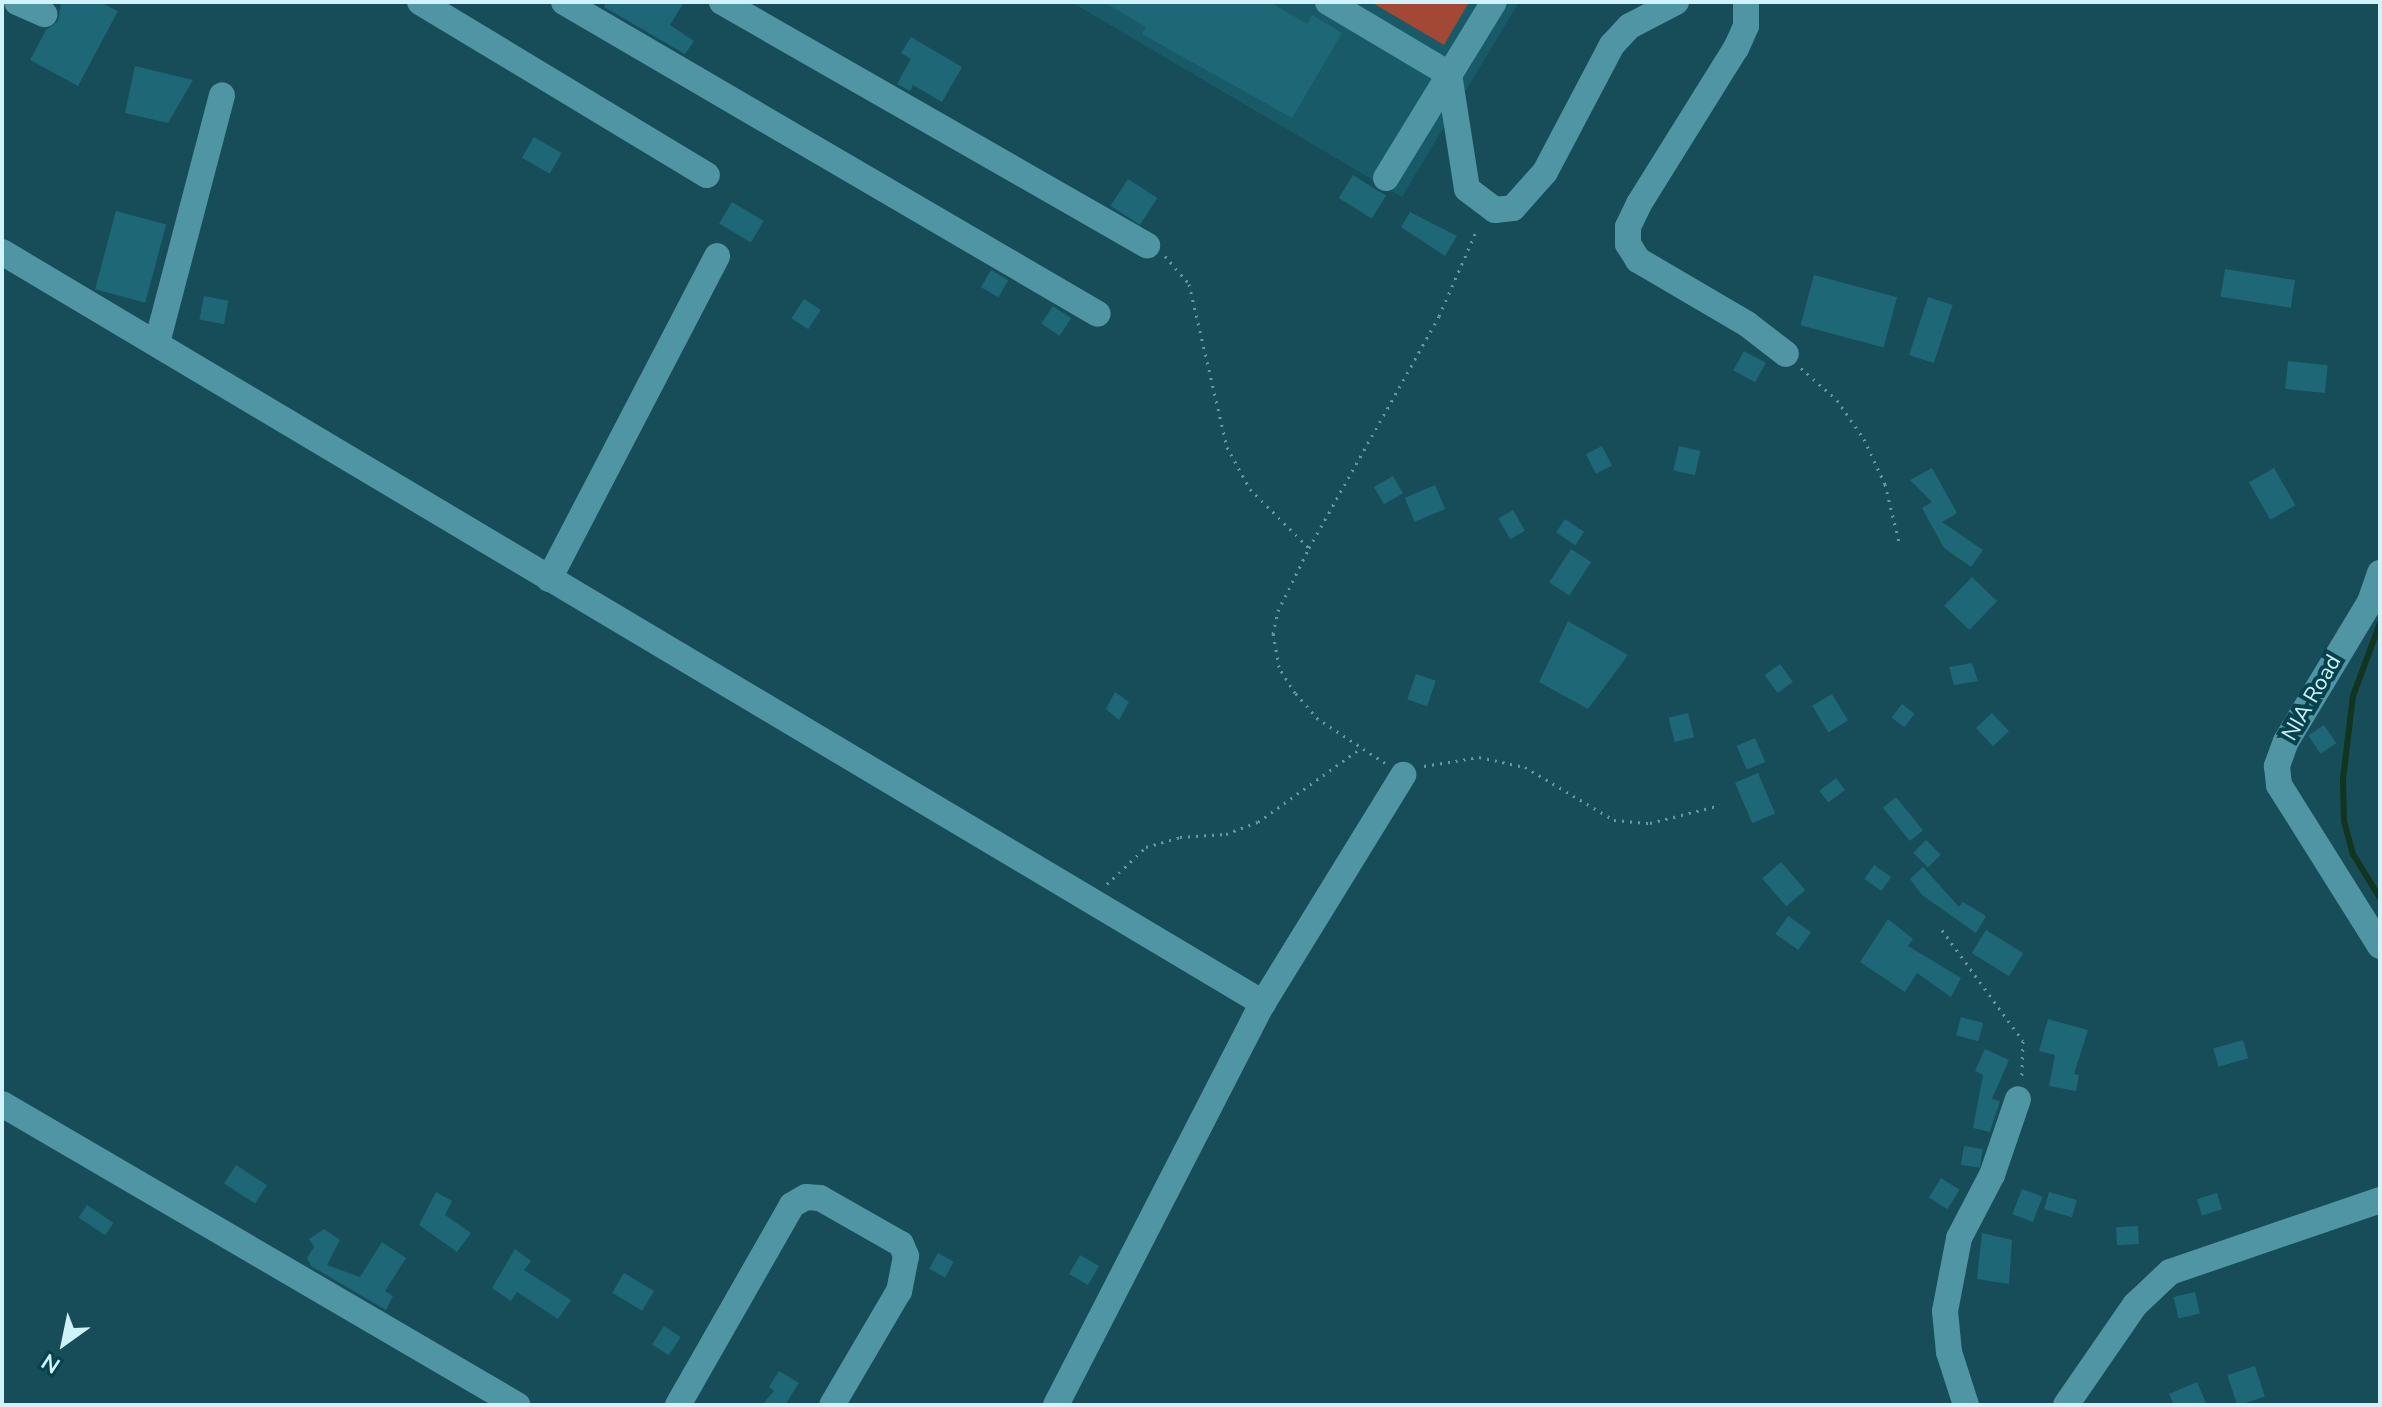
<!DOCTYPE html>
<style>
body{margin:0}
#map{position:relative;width:2382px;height:1407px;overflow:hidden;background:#164d58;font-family:"Nunito Sans",sans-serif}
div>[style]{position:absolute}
.built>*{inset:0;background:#185a67}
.green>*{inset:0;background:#a24834}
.stream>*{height:6px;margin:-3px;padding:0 3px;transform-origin:3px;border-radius:3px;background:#11351f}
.building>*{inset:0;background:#1e6776;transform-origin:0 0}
.path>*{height:3px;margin-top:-1.5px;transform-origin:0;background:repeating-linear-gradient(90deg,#6a97a1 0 2px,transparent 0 8px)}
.minor>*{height:26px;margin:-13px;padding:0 13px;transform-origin:13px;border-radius:13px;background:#5095a4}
span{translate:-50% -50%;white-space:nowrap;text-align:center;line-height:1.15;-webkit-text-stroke:8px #06424d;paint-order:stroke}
.street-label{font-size:22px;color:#d0f2fa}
.frame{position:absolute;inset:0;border:4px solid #d0f2fa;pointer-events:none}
.north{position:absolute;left:24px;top:1303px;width:80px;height:80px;-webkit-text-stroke:6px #06424d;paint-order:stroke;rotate:213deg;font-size:22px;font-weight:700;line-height:32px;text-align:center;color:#d0f2fa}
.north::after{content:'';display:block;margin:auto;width:28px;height:36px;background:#d0f2fa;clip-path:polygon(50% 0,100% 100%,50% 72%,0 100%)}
</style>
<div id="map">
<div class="built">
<i style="clip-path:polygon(1071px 2px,1519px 2px,1402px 197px)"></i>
</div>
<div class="green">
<i style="clip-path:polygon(1371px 2px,1469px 2px,1444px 45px)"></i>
</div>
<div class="stream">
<i style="left:2380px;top:623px;width:78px;rotate:110.3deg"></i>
<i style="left:2353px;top:696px;width:84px;rotate:96.9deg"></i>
<i style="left:2343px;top:779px;width:42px;rotate:88.6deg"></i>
<i style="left:2344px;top:821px;width:34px;rotate:75deg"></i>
<i style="left:2353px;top:854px;width:52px;rotate:58.5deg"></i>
</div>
<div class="building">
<i style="clip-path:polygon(61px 2px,100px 2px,118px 11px,78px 86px,30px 60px,46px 30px,58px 21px)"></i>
<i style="clip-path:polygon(607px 2px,684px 2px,670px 25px,694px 41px,685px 54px,604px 7px)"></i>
<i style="clip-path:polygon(1104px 2px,1270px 2px,1307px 24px,1312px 15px,1342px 33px,1292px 118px,1142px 34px,1146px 27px)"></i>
<i style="clip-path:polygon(911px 37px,962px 67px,942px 102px,913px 85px,910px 91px,897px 84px,911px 59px,901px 53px)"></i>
<i style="clip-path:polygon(135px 66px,193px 80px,168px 123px,125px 113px)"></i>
<i style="left:534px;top:137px;width:32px;height:24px;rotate:30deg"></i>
<i style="left:1353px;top:175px;width:39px;height:27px;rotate:32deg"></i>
<i style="left:1128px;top:179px;width:35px;height:32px;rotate:33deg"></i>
<i style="left:732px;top:202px;width:37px;height:25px;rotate:31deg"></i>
<i style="left:116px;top:211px;width:52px;height:81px;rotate:15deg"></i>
<i style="clip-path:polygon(1410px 212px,1457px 236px,1445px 256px,1401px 227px)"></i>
<i style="left:2225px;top:269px;width:71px;height:28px;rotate:9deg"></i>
<i style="left:991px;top:270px;width:20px;height:20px;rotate:30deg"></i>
<i style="left:1814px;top:275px;width:86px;height:52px;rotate:15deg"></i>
<i style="left:204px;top:296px;width:25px;height:24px;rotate:11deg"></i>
<i style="left:1928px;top:297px;width:26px;height:61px;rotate:18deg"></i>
<i style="left:804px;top:299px;width:20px;height:23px;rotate:33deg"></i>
<i style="left:1053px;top:306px;width:22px;height:21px;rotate:34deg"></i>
<i style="left:1744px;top:351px;width:25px;height:22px;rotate:29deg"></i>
<i style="left:2288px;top:361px;width:40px;height:28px;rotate:6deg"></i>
<i style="left:1602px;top:446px;width:22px;height:18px;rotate:63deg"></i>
<i style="left:1679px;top:446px;width:22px;height:25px;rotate:13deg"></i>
<i style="clip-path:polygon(1932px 468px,1957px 513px,1942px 522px,1983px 550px,1971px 567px,1944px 548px,1922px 508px,1932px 502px,1910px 480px)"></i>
<i style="left:2274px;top:468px;width:43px;height:29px;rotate:60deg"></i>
<i style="left:1393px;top:476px;width:20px;height:22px;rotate:60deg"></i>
<i style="left:1435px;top:485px;width:26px;height:33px;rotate:67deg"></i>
<i style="left:1513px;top:510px;width:24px;height:17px;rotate:60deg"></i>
<i style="left:1565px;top:519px;width:23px;height:16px;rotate:34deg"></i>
<i style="left:1571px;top:549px;width:24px;height:40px;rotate:33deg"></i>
<i style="left:1972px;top:577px;width:35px;height:40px;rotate:44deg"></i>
<i style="clip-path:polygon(1568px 621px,1628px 655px,1588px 709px,1539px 682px)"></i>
<i style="clip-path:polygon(1972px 663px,1978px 681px,1954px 685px,1949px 667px)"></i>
<i style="left:1780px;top:664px;width:22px;height:19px;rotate:54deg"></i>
<i style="left:1416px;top:674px;width:21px;height:27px;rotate:19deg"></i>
<i style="clip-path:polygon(1115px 692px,1129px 702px,1119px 720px,1106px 709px)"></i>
<i style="left:1832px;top:694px;width:31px;height:23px;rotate:59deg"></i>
<i style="left:1902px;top:704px;width:16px;height:17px;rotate:38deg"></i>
<i style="left:1688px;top:713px;width:25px;height:20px;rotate:76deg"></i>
<i style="left:1992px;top:713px;width:25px;height:22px;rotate:47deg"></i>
<i style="left:2324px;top:725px;width:22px;height:19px;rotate:56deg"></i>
<i style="left:1755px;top:738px;width:26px;height:20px;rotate:67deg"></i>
<i style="left:1758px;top:773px;width:44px;height:25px;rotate:67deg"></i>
<i style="left:1836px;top:778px;width:15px;height:21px;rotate:53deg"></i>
<i style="left:1896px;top:797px;width:43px;height:17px;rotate:51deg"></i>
<i style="left:1926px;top:840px;width:21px;height:18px;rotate:45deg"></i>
<i style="left:1781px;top:862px;width:37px;height:25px;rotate:49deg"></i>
<i style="left:1874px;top:865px;width:21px;height:17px;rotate:35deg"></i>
<i style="clip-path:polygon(1923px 867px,1959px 907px,1963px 902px,1986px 916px,1976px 933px,1922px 895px,1910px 879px)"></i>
<i style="left:1788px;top:916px;width:28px;height:22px;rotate:35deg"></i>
<i style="clip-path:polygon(1888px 919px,1913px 939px,1908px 946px,1961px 978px,1951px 997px,1917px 973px,1905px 992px,1860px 962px)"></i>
<i style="left:1986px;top:930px;width:44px;height:27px;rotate:32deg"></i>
<i style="left:1961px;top:1017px;width:23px;height:19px;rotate:15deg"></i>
<i style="clip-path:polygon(2048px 1019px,2088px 1030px,2074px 1074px,2079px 1075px,2076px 1091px,2049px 1086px,2055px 1055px,2039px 1051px)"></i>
<i style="left:2243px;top:1040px;width:19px;height:31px;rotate:74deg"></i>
<i style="clip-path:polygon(1985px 1049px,2009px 1060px,1992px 1099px,2000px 1101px,1990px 1132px,1973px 1128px,1983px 1075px,1975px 1071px)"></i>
<i style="left:1964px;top:1146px;width:19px;height:19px;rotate:9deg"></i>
<i style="left:236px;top:1165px;width:37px;height:22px;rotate:33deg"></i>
<i style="left:1941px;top:1178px;width:22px;height:23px;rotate:32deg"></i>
<i style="left:2022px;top:1189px;width:22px;height:27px;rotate:21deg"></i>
<i style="clip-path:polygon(436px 1192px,452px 1201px,445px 1215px,471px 1233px,457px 1252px,419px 1225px)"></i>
<i style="left:2049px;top:1192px;width:29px;height:18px;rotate:16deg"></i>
<i style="left:2217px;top:1193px;width:17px;height:21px;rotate:73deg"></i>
<i style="left:87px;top:1205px;width:32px;height:15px;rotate:34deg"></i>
<i style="left:2138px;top:1226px;width:18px;height:22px;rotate:87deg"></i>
<i style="clip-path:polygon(324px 1229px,340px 1240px,327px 1265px,360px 1277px,382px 1242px,406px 1258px,385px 1291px,393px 1296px,386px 1310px,311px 1266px,307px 1258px,314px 1247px,309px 1239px)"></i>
<i style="clip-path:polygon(1982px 1233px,2012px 1240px,2009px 1284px,1977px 1279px)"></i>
<i style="clip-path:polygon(515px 1249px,531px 1261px,524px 1270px,571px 1300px,558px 1319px,517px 1292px,511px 1301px,492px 1288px)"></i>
<i style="left:938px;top:1253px;width:18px;height:18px;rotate:29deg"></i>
<i style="left:1080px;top:1255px;width:22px;height:22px;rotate:30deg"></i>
<i style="left:624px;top:1273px;width:35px;height:23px;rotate:31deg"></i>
<i style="left:2195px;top:1292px;width:22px;height:22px;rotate:77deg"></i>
<i style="left:664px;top:1326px;width:20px;height:22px;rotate:33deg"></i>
<i style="left:2255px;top:1366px;width:32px;height:29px;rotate:72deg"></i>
<i style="clip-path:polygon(779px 1371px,799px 1383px,785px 1405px,762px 1405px,774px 1391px,769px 1387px)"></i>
<i style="clip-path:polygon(2197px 1382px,2207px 1405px,2174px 1405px,2169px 1394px)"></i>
</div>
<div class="path">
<i style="left:1165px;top:256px;width:37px;rotate:49deg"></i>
<i style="left:1189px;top:284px;width:167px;rotate:76.9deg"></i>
<i style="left:1227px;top:447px;width:48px;rotate:61.3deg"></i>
<i style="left:1250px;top:489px;width:83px;rotate:45deg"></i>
<i style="left:1801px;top:368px;width:48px;rotate:41.6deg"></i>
<i style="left:1837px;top:400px;width:47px;rotate:55.3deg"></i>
<i style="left:1864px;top:439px;width:50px;rotate:65deg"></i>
<i style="left:1885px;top:484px;width:60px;rotate:76.4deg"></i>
<i style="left:1385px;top:763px;width:80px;rotate:-146.7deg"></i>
<i style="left:1318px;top:719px;width:35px;rotate:-131deg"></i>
<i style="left:1295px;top:693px;width:31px;rotate:-122deg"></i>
<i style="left:1279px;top:667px;width:34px;rotate:-100deg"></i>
<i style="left:1273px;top:634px;width:24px;rotate:-78deg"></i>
<i style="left:1278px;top:611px;width:70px;rotate:-63.8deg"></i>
<i style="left:1309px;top:548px;width:266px;rotate:-60.7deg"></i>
<i style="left:1439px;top:316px;width:90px;rotate:-66.3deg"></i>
<i style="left:1424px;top:766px;width:56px;rotate:-9.3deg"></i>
<i style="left:1479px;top:757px;width:47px;rotate:12.3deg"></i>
<i style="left:1525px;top:767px;width:104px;rotate:30.8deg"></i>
<i style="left:1614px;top:820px;width:36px;rotate:5deg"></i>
<i style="left:1650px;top:823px;width:72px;rotate:-14.4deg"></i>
<i style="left:1107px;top:884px;width:54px;rotate:-43.5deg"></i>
<i style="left:1146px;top:847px;width:35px;rotate:-16deg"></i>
<i style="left:1180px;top:837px;width:46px;rotate:-3.7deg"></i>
<i style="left:1226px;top:834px;width:34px;rotate:-21deg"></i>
<i style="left:1258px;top:822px;width:127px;rotate:-35.7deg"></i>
<i style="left:1942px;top:930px;width:137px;rotate:53.9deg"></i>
<i style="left:2023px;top:1041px;width:38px;rotate:92deg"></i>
</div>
<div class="minor">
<i style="left:17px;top:2px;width:30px;rotate:24deg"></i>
<i style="left:420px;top:2px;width:335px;rotate:31.1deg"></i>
<i style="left:564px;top:2px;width:618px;rotate:30.3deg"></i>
<i style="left:722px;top:2px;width:490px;rotate:29.8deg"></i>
<i style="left:1328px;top:2px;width:141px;rotate:30.8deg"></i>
<i style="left:1746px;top:2px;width:24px;rotate:90deg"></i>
<i style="left:1746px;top:26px;width:24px;rotate:114deg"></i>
<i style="left:1736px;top:48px;width:184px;rotate:121.9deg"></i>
<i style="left:1639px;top:204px;width:25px;rotate:116deg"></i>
<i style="left:1628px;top:227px;width:17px;rotate:90deg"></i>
<i style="left:1628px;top:244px;width:19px;rotate:58deg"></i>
<i style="left:1638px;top:260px;width:126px;rotate:30.4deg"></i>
<i style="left:1747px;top:324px;width:49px;rotate:37.6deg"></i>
<i style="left:1449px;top:74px;width:116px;rotate:81.1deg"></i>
<i style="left:1467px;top:189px;width:35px;rotate:37deg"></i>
<i style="left:1495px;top:210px;width:18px;rotate:-6deg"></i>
<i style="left:1513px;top:208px;width:48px;rotate:-48.4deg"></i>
<i style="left:1545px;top:172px;width:144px;rotate:-62.2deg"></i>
<i style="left:1612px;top:45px;width:26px;rotate:-47deg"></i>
<i style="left:1630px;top:26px;width:52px;rotate:-27.6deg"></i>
<i style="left:1386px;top:178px;width:206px;rotate:-58.5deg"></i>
<i style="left:2px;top:252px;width:1468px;rotate:30.78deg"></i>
<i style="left:157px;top:343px;width:256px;rotate:-75.3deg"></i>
<i style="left:2380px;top:573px;width:31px;rotate:109deg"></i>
<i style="left:2370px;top:602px;width:162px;rotate:121.1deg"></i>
<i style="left:2286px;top:741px;width:27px;rotate:110deg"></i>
<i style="left:2277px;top:766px;width:19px;rotate:84deg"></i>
<i style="left:2279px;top:785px;width:190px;rotate:57.9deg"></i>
<i style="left:549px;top:579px;width:364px;rotate:-62.5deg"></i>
<i style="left:2px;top:1104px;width:597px;rotate:30.3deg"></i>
<i style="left:678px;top:1405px;width:230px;rotate:-60.3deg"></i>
<i style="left:792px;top:1205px;width:16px;rotate:-30deg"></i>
<i style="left:806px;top:1197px;width:14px;rotate:4deg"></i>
<i style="left:820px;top:1198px;width:93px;rotate:29.6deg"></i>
<i style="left:901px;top:1244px;width:13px;rotate:67deg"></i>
<i style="left:906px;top:1256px;width:36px;rotate:101deg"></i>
<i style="left:899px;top:1291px;width:132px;rotate:120.4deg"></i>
<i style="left:1056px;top:1405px;width:452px;rotate:-62.8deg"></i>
<i style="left:1263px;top:1003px;width:268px;rotate:-58.4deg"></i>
<i style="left:1966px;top:1405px;width:56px;rotate:-107.8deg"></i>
<i style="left:1949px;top:1352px;width:41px;rotate:-95.6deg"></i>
<i style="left:1945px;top:1311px;width:74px;rotate:-79.1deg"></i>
<i style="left:1959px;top:1238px;width:71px;rotate:-62.4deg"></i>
<i style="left:1992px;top:1175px;width:80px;rotate:-71.1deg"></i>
<i style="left:2066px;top:1405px;width:121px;rotate:-55.4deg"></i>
<i style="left:2135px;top:1305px;width:48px;rotate:-43.3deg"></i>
<i style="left:2170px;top:1272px;width:222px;rotate:-18.9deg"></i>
</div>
<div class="street-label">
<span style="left:2312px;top:698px;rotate:-60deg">NIA Road</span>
</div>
<div class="frame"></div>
<div class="north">N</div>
</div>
